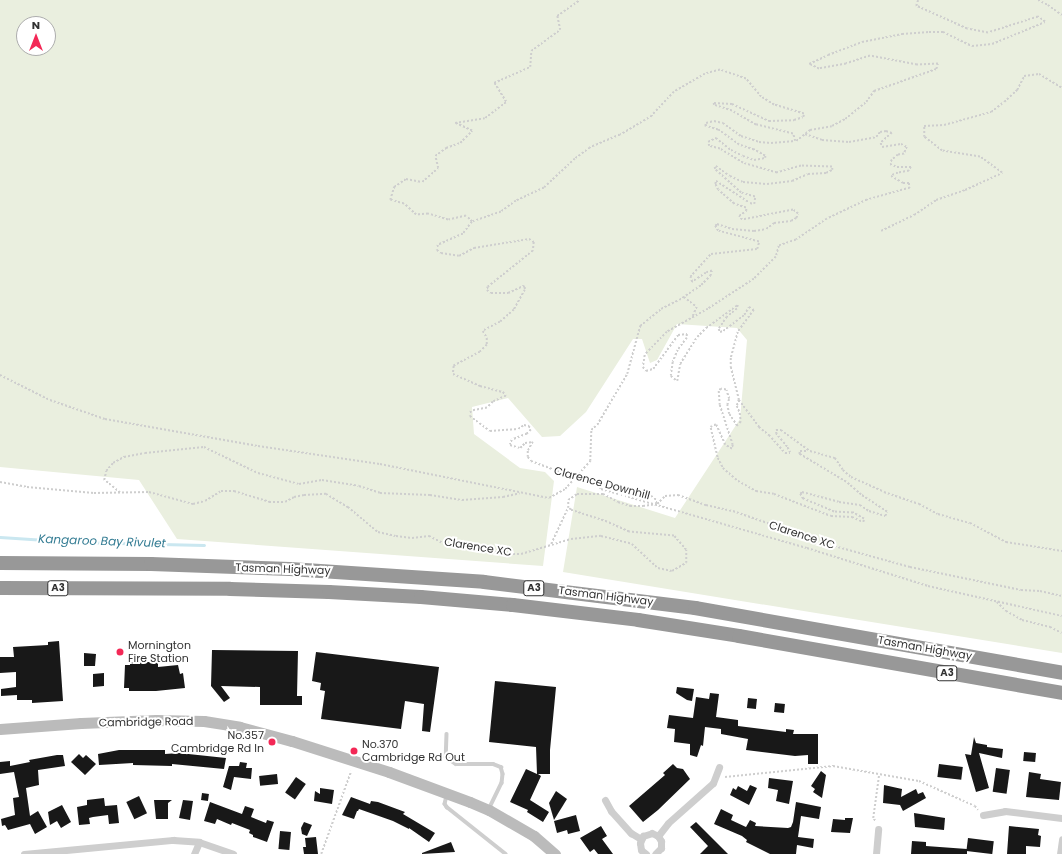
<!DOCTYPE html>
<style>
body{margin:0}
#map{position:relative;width:1062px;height:854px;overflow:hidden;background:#fff;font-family:Poppins,sans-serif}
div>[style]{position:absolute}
.green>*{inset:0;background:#eaefdf}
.stream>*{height:3px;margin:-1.5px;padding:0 1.5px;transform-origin:1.5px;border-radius:1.5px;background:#cae7f0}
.building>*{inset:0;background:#181818;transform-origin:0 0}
.path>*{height:1.5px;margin-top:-0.75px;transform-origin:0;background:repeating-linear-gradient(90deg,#cecece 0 2px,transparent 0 4px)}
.lane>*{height:3.5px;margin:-1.75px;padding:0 1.75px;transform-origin:1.75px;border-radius:1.75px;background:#cecece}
.street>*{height:7px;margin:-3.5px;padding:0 3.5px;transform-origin:3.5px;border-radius:3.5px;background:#cecece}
.secondary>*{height:11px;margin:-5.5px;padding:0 5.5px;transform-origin:5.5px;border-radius:5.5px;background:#bbb}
.highway>*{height:14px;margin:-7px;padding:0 7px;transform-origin:7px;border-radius:7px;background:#989898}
.dots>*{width:11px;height:11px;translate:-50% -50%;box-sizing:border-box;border:2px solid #fff;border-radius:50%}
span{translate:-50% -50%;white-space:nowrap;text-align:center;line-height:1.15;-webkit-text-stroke:4px #fff;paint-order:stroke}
.shield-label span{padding:1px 3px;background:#fff;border:1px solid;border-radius:3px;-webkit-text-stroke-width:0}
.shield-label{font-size:10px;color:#313131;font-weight:700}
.street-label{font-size:11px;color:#313131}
.poi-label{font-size:11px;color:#313131}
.left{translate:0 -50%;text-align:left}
.right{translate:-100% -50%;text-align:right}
.water-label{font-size:12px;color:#357d94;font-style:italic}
.north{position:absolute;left:16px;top:16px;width:40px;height:40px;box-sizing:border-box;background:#fff;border:1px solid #adadad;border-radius:50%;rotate:0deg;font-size:11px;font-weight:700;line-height:16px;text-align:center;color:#313131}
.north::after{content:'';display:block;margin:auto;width:14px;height:18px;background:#f32856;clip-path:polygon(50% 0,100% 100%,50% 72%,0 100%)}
</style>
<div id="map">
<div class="green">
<i style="clip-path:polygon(evenodd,0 0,1062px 0,1062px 653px,563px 572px,577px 487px,675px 518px,740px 419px,747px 340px,737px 328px,677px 324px,657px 360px,650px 363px,642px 339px,633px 339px,586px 412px,560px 436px,542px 437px,508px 398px,472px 407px,474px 434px,520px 468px,545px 472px,554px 481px,543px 566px,177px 539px,139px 480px,0 467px,0 0,24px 24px,48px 24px,48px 48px,24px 48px,24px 24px)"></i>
</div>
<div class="stream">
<i style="left:0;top:537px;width:76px;rotate:3.8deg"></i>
<i style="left:76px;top:542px;width:128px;rotate:1.3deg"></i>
</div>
<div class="building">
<i style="clip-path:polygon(59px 641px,63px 701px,32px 703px,32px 700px,17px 700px,17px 695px,1px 696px,1px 689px,16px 687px,16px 672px,0 673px,0 657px,14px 657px,13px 647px,48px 645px,48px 642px)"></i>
<i style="clip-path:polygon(212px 650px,298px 651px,297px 696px,302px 696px,302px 705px,260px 705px,260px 687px,221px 686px,230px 698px,224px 702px,211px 686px)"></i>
<i style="clip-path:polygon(316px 652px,439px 667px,430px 732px,422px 731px,424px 704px,405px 701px,401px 729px,321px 719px,325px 691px,320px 690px,321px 683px,312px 681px)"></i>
<i style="clip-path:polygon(84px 653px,96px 654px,95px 666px,84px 666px)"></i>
<i style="clip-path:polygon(130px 662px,158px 662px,158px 667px,178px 665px,180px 674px,183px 673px,185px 688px,156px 691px,129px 691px,129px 688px,124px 688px,125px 665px,130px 665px)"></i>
<i style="clip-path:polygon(104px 673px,104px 686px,93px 687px,93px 674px)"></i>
<i style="clip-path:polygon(495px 681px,556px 687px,550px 750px,550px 774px,538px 774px,541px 776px,530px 800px,549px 812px,543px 822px,527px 812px,528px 810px,510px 802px,526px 769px,537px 774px,536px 747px,489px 742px)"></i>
<i style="clip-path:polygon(677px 687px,694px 689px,692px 701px,687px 700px,676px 693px)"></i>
<i style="clip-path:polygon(710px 693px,719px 694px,716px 717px,738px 720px,738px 726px,786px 732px,786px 729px,794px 730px,793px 734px,818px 734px,818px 764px,808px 764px,808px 755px,795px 756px,746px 750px,748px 739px,721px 734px,721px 729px,705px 727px,703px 746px,701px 745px,697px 757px,690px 755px,690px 744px,674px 742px,675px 729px,667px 728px,669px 715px,693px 718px,696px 697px,709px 699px)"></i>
<i style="left:748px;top:698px;width:9px;height:10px;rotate:6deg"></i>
<i style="left:775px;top:703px;width:10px;height:9px;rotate:6deg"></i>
<i style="clip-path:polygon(974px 737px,976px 743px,987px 745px,987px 747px,1003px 749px,1002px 758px,979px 753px,989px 788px,976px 792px,965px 754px,971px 755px)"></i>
<i style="clip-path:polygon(119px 750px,165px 750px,165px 754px,179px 753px,226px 758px,224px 769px,172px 764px,172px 766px,133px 765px,133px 763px,99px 765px,98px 754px)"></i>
<i style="left:1024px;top:752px;width:12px;height:9px;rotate:5deg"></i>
<i style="clip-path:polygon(79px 754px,83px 758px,86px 755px,96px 764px,85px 775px,71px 762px)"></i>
<i style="clip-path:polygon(57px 755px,63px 755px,65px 766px,38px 770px,39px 785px,26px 788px,30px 816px,38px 811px,47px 827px,35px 834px,30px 824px,8px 830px,5px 825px,2px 826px,1px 819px,15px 815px,13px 798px,19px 797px,14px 772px,0 774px,0 762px,10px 761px,10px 766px,30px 762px,29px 760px)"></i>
<i style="clip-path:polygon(240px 762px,247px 763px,246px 768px,252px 768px,251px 779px,234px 777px,231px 790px,223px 787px,229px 766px,239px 766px)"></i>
<i style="clip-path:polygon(673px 764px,677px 768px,683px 769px,690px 779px,658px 810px,643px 822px,629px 806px,665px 775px,663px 773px)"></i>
<i style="left:939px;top:764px;width:24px;height:13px;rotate:7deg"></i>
<i style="left:996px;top:768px;width:14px;height:24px;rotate:8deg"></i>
<i style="clip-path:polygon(821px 771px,826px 775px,822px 798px,813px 792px,815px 789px,811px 786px)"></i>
<i style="clip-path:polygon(1029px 772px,1041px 774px,1040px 779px,1061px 782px,1059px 800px,1026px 797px)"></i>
<i style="left:277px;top:774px;width:10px;height:18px;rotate:84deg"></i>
<i style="left:296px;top:777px;width:12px;height:19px;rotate:35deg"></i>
<i style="clip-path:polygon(769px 778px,793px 781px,789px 804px,776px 801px,778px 790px,768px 788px)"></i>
<i style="clip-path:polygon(750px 785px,757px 788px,749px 805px,730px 795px,733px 788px,736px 790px,738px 786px,747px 791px)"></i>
<i style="clip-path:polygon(884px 785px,902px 789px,901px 797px,916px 789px,918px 794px,923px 792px,926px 798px,903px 811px,900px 805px,883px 803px)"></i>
<i style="clip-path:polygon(320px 788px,334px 790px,332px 804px,314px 801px,315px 791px,320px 794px)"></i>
<i style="clip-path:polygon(556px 791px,567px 799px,554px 820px,549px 803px)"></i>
<i style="left:202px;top:793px;width:7px;height:7px;rotate:8deg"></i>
<i style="left:139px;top:796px;width:19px;height:14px;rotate:65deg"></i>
<i style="clip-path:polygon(351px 797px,370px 804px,371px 801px,378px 802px,405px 812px,403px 814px,435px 833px,429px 842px,409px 828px,409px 829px,393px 821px,359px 809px,358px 811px,357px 811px,354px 819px,342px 815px)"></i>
<i style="clip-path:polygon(104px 798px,105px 806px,117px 805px,119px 823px,109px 824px,108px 815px,93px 817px,89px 818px,90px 824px,79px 825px,77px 807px,87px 805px,87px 800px)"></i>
<i style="clip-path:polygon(154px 800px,172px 800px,168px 803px,168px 819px,156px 819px)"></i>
<i style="clip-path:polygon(183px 800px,193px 801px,190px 820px,179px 818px)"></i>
<i style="clip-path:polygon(210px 802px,242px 814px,245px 806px,254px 809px,251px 817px,266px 823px,267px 820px,274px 822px,267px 842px,253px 837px,253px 835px,249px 833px,250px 830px,232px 823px,231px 825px,217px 819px,215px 824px,204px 821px)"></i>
<i style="clip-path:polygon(796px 802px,821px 807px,819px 819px,801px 816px,798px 837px,814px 839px,813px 848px,797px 845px,796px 854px,770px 854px,746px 842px,747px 840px,742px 836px,714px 824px,721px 809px,733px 815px,731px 820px,746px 827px,750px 820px,756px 823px,755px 826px,788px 828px,791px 827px,793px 822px)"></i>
<i style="clip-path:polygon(62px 805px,71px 822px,61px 828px,57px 821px,50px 825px,48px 812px)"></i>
<i style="clip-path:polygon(914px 813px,945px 818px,944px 830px,915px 827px)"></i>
<i style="clip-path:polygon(576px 815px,580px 831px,568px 834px,567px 830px,557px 833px,554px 821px)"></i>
<i style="clip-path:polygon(845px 818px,853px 818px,850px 833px,831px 832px,833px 819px,845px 820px)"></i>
<i style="clip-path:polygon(304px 822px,312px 825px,307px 836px,302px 834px,301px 828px)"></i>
<i style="clip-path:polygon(696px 822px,728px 854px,700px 854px,708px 846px,690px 827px)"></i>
<i style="clip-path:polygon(601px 826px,607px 836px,602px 839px,613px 854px,598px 854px,594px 849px,590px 852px,580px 838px)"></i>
<i style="clip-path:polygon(1009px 826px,1039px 829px,1038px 835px,1041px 836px,1040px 847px,1026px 846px,1026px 854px,1007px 854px)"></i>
<i style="left:280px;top:831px;width:11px;height:18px;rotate:5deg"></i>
<i style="clip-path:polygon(316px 837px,318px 854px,304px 854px,303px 847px,306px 847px,305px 838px)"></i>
<i style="left:968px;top:838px;width:26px;height:13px;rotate:7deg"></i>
<i style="clip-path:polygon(912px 841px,926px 842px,926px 846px,967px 849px,967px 854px,911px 854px)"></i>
<i style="clip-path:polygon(451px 842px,455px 852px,422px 854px,422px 853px)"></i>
</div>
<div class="path">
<i style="left:1038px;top:0;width:11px;rotate:27deg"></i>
<i style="left:1048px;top:5px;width:17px;rotate:36deg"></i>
<i style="left:805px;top:134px;width:18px;rotate:19deg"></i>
<i style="left:822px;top:140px;width:27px;rotate:4deg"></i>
<i style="left:849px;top:142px;width:27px;rotate:-10deg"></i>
<i style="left:876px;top:137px;width:6px;rotate:-51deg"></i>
<i style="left:880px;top:132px;width:6px;rotate:-9deg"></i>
<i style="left:886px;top:131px;width:6px;rotate:18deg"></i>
<i style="left:892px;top:133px;width:15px;rotate:138deg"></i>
<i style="left:881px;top:143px;width:4px;rotate:76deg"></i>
<i style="left:882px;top:147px;width:19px;rotate:-9deg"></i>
<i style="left:901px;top:144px;width:7px;rotate:27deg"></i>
<i style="left:907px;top:147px;width:8px;rotate:113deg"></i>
<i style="left:904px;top:154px;width:6px;rotate:171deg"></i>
<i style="left:898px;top:155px;width:8px;rotate:140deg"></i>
<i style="left:892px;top:160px;width:4px;rotate:117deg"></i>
<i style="left:890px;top:164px;width:8px;rotate:23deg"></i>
<i style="left:897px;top:167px;width:14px"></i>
<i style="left:911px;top:167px;width:4px;rotate:117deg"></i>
<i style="left:909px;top:171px;width:11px;rotate:170deg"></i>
<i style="left:898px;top:173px;width:8px;rotate:157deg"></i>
<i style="left:891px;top:176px;width:14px;rotate:30deg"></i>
<i style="left:903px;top:183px;width:6px"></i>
<i style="left:909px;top:183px;width:5px;rotate:79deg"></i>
<i style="left:910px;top:188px;width:45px;rotate:164.4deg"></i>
<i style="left:867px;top:200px;width:44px;rotate:154.6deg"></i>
<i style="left:827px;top:219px;width:37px;rotate:146deg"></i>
<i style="left:796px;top:240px;width:18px;rotate:161deg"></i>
<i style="left:779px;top:246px;width:11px;rotate:105deg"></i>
<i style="left:776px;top:257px;width:31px;rotate:135deg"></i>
<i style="left:754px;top:279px;width:55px;rotate:146.9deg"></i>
<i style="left:708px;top:309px;width:47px;rotate:150.7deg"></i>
<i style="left:667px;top:332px;width:32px;rotate:134deg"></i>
<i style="left:645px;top:355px;width:12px;rotate:99deg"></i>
<i style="left:643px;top:367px;width:5px;rotate:53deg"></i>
<i style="left:646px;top:371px;width:7px;rotate:-16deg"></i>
<i style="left:653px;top:369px;width:42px;rotate:-53.7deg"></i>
<i style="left:678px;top:335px;width:9px;rotate:-6deg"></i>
<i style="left:687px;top:334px;width:4px;rotate:90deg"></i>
<i style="left:687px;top:338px;width:15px;rotate:127deg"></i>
<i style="left:678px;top:350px;width:13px;rotate:113deg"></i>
<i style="left:673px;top:362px;width:14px;rotate:98deg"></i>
<i style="left:671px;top:376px;width:8px;rotate:40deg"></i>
<i style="left:677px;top:381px;width:17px;rotate:-80deg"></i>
<i style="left:680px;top:364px;width:32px;rotate:-58deg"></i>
<i style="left:697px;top:337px;width:13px;rotate:-45deg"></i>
<i style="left:706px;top:328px;width:39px;rotate:-36deg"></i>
<i style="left:738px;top:305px;width:4px;rotate:104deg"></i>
<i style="left:737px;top:309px;width:13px;rotate:141deg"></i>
<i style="left:727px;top:317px;width:14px;rotate:124deg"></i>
<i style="left:719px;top:329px;width:3px;rotate:72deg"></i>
<i style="left:720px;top:332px;width:3px;rotate:-18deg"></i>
<i style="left:723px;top:331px;width:26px;rotate:-37deg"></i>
<i style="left:744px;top:315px;width:9px;rotate:-58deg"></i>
<i style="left:749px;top:307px;width:6px;rotate:31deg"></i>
<i style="left:754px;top:310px;width:27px;rotate:126deg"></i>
<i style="left:738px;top:332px;width:27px;rotate:105deg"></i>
<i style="left:731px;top:358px;width:9px;rotate:90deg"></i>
<i style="left:731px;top:367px;width:34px;rotate:76deg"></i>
<i style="left:739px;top:400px;width:34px;rotate:53deg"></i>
<i style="left:759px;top:427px;width:13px;rotate:39deg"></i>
<i style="left:769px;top:435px;width:24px;rotate:48deg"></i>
<i style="left:785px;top:453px;width:5px"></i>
<i style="left:790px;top:453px;width:7px;rotate:-117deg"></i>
<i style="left:787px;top:447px;width:17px;rotate:-130deg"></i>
<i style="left:776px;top:434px;width:4px;rotate:-90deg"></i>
<i style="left:776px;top:430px;width:5px"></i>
<i style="left:781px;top:430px;width:36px;rotate:36deg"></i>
<i style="left:810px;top:451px;width:26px;rotate:16deg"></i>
<i style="left:835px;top:458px;width:14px;rotate:56deg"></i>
<i style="left:843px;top:470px;width:11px;rotate:41deg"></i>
<i style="left:851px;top:477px;width:36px;rotate:24deg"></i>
<i style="left:884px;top:492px;width:37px;rotate:19deg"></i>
<i style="left:919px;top:504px;width:21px;rotate:28deg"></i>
<i style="left:938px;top:514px;width:33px;rotate:16deg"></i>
<i style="left:970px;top:523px;width:41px;rotate:27.8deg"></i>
<i style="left:1006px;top:542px;width:57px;rotate:9.1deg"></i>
<i style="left:796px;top:141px;width:18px;rotate:-38deg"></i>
<i style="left:810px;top:130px;width:22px;rotate:-10deg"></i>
<i style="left:832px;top:126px;width:15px;rotate:-28deg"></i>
<i style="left:845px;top:119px;width:27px;rotate:-39deg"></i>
<i style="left:866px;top:102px;width:14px;rotate:-54deg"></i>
<i style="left:874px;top:91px;width:66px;rotate:-19.5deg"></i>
<i style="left:936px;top:69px;width:5px;rotate:-68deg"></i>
<i style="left:938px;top:64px;width:21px;rotate:177deg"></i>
<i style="left:917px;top:65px;width:48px;rotate:-169.2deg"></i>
<i style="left:870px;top:56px;width:25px;rotate:162deg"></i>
<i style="left:846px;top:64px;width:27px;rotate:170deg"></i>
<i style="left:819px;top:69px;width:11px;rotate:-153deg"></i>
<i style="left:809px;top:64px;width:21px;rotate:-25deg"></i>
<i style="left:828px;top:55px;width:36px;rotate:-21deg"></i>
<i style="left:862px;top:42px;width:41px;rotate:-11.3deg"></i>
<i style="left:902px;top:34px;width:27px;rotate:-4deg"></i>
<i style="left:929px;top:32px;width:14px"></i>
<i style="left:943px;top:32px;width:32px;rotate:26deg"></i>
<i style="left:972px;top:46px;width:20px;rotate:-6deg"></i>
<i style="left:992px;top:44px;width:57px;rotate:-22.5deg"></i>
<i style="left:1045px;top:22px;width:9px;rotate:-144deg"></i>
<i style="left:1038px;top:17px;width:52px;rotate:162.3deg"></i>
<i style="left:988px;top:33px;width:21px;rotate:-169deg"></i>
<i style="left:967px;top:29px;width:56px;rotate:-155.7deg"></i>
<i style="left:916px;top:6px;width:6px;rotate:-72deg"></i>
<i style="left:472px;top:222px;width:15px;rotate:127deg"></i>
<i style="left:463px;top:234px;width:27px;rotate:156deg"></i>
<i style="left:438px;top:245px;width:5px;rotate:101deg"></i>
<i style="left:437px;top:250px;width:5px;rotate:37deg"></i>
<i style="left:441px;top:253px;width:18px;rotate:9deg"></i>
<i style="left:459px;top:256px;width:17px;rotate:-28deg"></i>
<i style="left:474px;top:248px;width:56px;rotate:-9.3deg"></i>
<i style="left:529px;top:239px;width:6px;rotate:31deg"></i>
<i style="left:534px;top:242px;width:9px;rotate:96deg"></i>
<i style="left:533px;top:251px;width:58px;rotate:141.3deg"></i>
<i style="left:488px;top:287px;width:3px;rotate:108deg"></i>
<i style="left:487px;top:290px;width:5px;rotate:37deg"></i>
<i style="left:491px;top:293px;width:17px"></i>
<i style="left:508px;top:293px;width:17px;rotate:-25deg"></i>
<i style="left:523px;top:286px;width:2px;rotate:27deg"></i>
<i style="left:525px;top:287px;width:3px;rotate:90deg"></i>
<i style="left:525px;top:290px;width:23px;rotate:119deg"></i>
<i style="left:514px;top:310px;width:18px;rotate:139deg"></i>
<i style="left:500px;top:322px;width:19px;rotate:152deg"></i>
<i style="left:483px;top:331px;width:8px;rotate:60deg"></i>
<i style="left:487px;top:338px;width:7px;rotate:90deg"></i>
<i style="left:487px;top:345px;width:10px;rotate:135deg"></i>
<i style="left:480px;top:352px;width:30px;rotate:152deg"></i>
<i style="left:454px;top:366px;width:8px;rotate:97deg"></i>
<i style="left:453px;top:374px;width:30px;rotate:24deg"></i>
<i style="left:480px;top:386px;width:24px;rotate:15deg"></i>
<i style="left:503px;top:392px;width:5px;rotate:53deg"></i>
<i style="left:506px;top:396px;width:14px;rotate:155deg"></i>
<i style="left:493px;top:402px;width:8px;rotate:135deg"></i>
<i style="left:487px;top:408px;width:16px;rotate:169deg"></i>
<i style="left:471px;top:411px;width:5px;rotate:101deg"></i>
<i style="left:470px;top:416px;width:25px;rotate:37deg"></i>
<i style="left:490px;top:431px;width:28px;rotate:-4deg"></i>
<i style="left:518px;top:429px;width:7px;rotate:-34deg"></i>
<i style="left:524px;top:425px;width:5px;rotate:11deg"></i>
<i style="left:529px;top:426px;width:4px;rotate:63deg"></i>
<i style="left:531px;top:430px;width:6px;rotate:135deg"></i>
<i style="left:527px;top:434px;width:16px;rotate:158deg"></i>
<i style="left:512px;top:440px;width:5px;rotate:112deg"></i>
<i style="left:510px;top:445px;width:10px;rotate:17deg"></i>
<i style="left:520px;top:448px;width:7px;rotate:-45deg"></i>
<i style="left:525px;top:443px;width:8px;rotate:-7deg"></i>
<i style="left:533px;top:442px;width:10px;rotate:119deg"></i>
<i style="left:528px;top:451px;width:6px;rotate:90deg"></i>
<i style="left:528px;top:457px;width:5px;rotate:53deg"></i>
<i style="left:531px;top:461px;width:48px;rotate:20.7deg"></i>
<i style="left:576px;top:478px;width:20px;rotate:9deg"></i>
<i style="left:596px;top:481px;width:17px;rotate:21deg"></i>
<i style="left:612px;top:487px;width:40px;rotate:13deg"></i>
<i style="left:651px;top:496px;width:4px;rotate:27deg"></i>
<i style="left:655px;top:498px;width:6px;rotate:72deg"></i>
<i style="left:472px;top:222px;width:8px;rotate:-135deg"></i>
<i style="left:466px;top:216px;width:18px;rotate:167deg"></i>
<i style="left:448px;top:220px;width:21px;rotate:-163deg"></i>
<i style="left:428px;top:214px;width:12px;rotate:175deg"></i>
<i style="left:416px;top:215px;width:16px;rotate:-137deg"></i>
<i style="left:404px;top:204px;width:15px;rotate:-164deg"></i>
<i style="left:390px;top:200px;width:14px;rotate:-73deg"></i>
<i style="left:394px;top:187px;width:14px;rotate:-34deg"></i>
<i style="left:406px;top:179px;width:16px;rotate:11deg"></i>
<i style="left:422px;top:182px;width:21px;rotate:-41deg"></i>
<i style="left:438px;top:168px;width:12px;rotate:-104deg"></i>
<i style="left:435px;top:156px;width:14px;rotate:-36deg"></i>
<i style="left:446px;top:148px;width:15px;rotate:-20deg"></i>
<i style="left:460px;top:143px;width:17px;rotate:-45deg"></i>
<i style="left:472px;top:131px;width:19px;rotate:-155deg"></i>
<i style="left:455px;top:123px;width:30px;rotate:-9deg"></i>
<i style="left:485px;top:118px;width:26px;rotate:-37deg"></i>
<i style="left:506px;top:102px;width:22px;rotate:-122deg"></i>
<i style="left:494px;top:83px;width:39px;rotate:-24deg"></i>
<i style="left:530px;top:67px;width:16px;rotate:-86deg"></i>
<i style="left:531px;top:51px;width:36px;rotate:-36deg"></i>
<i style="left:560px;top:30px;width:14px;rotate:-102deg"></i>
<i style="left:557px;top:16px;width:28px;rotate:-35deg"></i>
<i style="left:881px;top:231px;width:37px;rotate:-26deg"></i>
<i style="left:914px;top:215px;width:27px;rotate:-34deg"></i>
<i style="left:936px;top:200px;width:31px;rotate:-19deg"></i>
<i style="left:965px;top:190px;width:41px;rotate:-24.7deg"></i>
<i style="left:1002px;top:173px;width:27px;rotate:-144deg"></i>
<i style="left:980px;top:157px;width:38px;rotate:-171deg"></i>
<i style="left:942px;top:151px;width:23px;rotate:-142deg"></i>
<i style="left:924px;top:137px;width:11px;rotate:-90deg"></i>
<i style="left:924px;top:126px;width:20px;rotate:-3deg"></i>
<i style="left:944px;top:125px;width:49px;rotate:-15.5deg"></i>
<i style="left:991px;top:112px;width:16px;rotate:-38deg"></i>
<i style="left:1004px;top:102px;width:18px;rotate:-43deg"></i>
<i style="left:1017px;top:90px;width:16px;rotate:-63deg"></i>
<i style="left:1024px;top:76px;width:15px;rotate:-8deg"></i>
<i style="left:1039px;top:74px;width:27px;rotate:31deg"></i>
<i style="left:684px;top:297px;width:16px;rotate:38deg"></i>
<i style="left:697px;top:307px;width:10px;rotate:114deg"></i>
<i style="left:0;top:375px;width:56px;rotate:26.6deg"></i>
<i style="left:50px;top:400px;width:58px;rotate:19.1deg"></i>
<i style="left:105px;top:419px;width:155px;rotate:10deg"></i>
<i style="left:258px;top:446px;width:123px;rotate:8.4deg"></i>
<i style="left:380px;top:464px;width:172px;rotate:11.4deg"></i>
<i style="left:549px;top:498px;width:18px;rotate:-29deg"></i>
<i style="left:565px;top:489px;width:38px;rotate:-48deg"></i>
<i style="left:590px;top:461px;width:31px;rotate:-88deg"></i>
<i style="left:591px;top:430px;width:8px;rotate:-40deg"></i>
<i style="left:597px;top:425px;width:59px;rotate:-59.5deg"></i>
<i style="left:627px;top:374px;width:50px;rotate:-74.8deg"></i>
<i style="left:640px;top:326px;width:27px;rotate:-39deg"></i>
<i style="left:661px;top:309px;width:20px;rotate:-27deg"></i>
<i style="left:679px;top:300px;width:27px;rotate:-34deg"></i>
<i style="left:701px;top:285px;width:13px;rotate:-45deg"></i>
<i style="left:710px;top:276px;width:5px;rotate:-68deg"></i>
<i style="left:712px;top:271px;width:6px;rotate:162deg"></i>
<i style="left:706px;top:273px;width:17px;rotate:147deg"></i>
<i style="left:692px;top:282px;width:5px;rotate:-112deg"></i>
<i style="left:690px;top:277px;width:31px;rotate:-48deg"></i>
<i style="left:711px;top:254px;width:46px;rotate:-6.2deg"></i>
<i style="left:757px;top:249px;width:7px;rotate:-74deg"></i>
<i style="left:759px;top:242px;width:42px;rotate:-165deg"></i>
<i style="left:718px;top:231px;width:6px;rotate:-121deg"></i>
<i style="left:715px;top:226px;width:3px;rotate:-45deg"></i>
<i style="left:717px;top:224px;width:16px;rotate:18deg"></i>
<i style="left:732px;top:229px;width:22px;rotate:5deg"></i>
<i style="left:754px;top:231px;width:12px;rotate:-9deg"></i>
<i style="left:766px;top:229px;width:10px;rotate:-37deg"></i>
<i style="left:774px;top:223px;width:17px;rotate:-7deg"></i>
<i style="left:791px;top:221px;width:6px;rotate:-31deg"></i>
<i style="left:796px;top:218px;width:4px;rotate:-63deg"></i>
<i style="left:798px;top:214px;width:6px;rotate:-141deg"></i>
<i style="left:793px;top:210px;width:52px;rotate:168.9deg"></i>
<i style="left:742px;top:220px;width:5px;rotate:-127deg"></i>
<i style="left:739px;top:216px;width:9px;rotate:-36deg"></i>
<i style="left:746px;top:211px;width:3px;rotate:-90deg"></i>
<i style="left:746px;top:208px;width:13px;rotate:-162deg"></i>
<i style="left:734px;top:204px;width:21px;rotate:-139deg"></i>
<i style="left:718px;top:190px;width:7px;rotate:-117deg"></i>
<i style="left:715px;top:184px;width:3px;rotate:-72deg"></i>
<i style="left:716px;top:181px;width:40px;rotate:32.9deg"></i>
<i style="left:750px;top:203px;width:4px;rotate:14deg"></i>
<i style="left:754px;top:204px;width:7px;rotate:-82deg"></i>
<i style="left:755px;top:197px;width:15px;rotate:-164deg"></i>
<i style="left:741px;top:193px;width:36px;rotate:-138deg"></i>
<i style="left:714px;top:169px;width:4px;rotate:-56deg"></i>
<i style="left:716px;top:166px;width:17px;rotate:36deg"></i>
<i style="left:730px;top:176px;width:14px;rotate:25deg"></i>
<i style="left:743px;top:182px;width:24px;rotate:5deg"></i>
<i style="left:767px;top:184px;width:25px;rotate:-7deg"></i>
<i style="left:792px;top:181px;width:17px;rotate:-24deg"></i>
<i style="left:808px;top:174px;width:18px;rotate:-3deg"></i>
<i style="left:826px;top:173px;width:7px;rotate:-27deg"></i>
<i style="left:832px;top:170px;width:3px;rotate:-90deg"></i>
<i style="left:832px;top:167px;width:31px;rotate:-178deg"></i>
<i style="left:801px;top:166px;width:25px;rotate:164deg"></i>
<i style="left:777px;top:173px;width:35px;rotate:-164deg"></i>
<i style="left:743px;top:163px;width:27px;rotate:-149deg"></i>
<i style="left:720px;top:149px;width:11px;rotate:-165deg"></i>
<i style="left:709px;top:146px;width:4px;rotate:-104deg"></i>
<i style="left:708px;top:142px;width:9px;rotate:-27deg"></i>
<i style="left:716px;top:138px;width:19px;rotate:39deg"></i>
<i style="left:731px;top:150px;width:13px;rotate:27deg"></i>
<i style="left:743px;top:156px;width:12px;rotate:20deg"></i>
<i style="left:754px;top:160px;width:11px;rotate:-10deg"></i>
<i style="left:765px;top:158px;width:2px;rotate:-90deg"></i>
<i style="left:765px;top:156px;width:13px;rotate:-151deg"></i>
<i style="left:754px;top:150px;width:16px;rotate:-162deg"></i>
<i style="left:739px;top:145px;width:26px;rotate:-144deg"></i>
<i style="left:718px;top:130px;width:14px;rotate:-163deg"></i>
<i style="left:705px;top:126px;width:3px;rotate:-72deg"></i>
<i style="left:706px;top:123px;width:8px;rotate:-14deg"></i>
<i style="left:714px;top:121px;width:9px;rotate:13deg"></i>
<i style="left:723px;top:123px;width:22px;rotate:36deg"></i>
<i style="left:741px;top:136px;width:19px;rotate:18deg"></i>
<i style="left:759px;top:142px;width:12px;rotate:5deg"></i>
<i style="left:771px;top:143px;width:24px;rotate:-5deg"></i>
<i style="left:795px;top:141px;width:7px;rotate:-106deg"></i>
<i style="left:793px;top:134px;width:38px;rotate:-166deg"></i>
<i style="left:756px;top:125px;width:28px;rotate:-150deg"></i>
<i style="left:732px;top:111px;width:20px;rotate:-162deg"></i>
<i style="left:713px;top:105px;width:2px;rotate:-63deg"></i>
<i style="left:714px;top:103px;width:18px;rotate:3deg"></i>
<i style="left:732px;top:104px;width:41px;rotate:24.7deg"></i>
<i style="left:769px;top:121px;width:25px;rotate:-2deg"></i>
<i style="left:794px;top:120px;width:9px;rotate:-18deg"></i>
<i style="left:803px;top:117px;width:3px;rotate:-72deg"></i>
<i style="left:804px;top:114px;width:31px;rotate:-163deg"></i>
<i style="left:774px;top:105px;width:15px;rotate:-148deg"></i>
<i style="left:761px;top:97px;width:23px;rotate:-130deg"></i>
<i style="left:746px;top:79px;width:28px;rotate:-161deg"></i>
<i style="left:720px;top:70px;width:16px;rotate:165deg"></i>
<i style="left:705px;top:74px;width:36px;rotate:150deg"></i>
<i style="left:674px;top:92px;width:33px;rotate:133deg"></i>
<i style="left:652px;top:116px;width:37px;rotate:149deg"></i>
<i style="left:620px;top:135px;width:33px;rotate:157deg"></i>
<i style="left:590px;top:148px;width:19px;rotate:144deg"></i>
<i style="left:575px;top:159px;width:42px;rotate:136.9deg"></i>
<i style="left:544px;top:188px;width:31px;rotate:155deg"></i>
<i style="left:516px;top:201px;width:19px;rotate:144deg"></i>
<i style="left:501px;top:212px;width:31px;rotate:161deg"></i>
<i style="left:739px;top:400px;width:6px;rotate:108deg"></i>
<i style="left:737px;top:406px;width:8px;rotate:67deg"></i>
<i style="left:740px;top:413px;width:9px;rotate:84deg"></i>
<i style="left:741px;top:422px;width:6px;rotate:135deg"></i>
<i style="left:737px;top:426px;width:14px;rotate:-124deg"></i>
<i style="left:729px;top:414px;width:9px;rotate:-103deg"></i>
<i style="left:727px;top:405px;width:6px;rotate:-72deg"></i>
<i style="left:729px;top:399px;width:9px;rotate:-108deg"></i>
<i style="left:726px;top:390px;width:5px;rotate:-169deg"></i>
<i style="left:721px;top:389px;width:3px;rotate:135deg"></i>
<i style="left:719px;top:391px;width:14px;rotate:86deg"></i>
<i style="left:720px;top:405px;width:42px;rotate:72deg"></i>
<i style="left:733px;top:445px;width:4px;rotate:104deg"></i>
<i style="left:732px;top:449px;width:8px;rotate:-150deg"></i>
<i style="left:725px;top:445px;width:22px;rotate:-114deg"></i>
<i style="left:716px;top:425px;width:4px;rotate:166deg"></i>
<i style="left:712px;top:426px;width:2px;rotate:117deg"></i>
<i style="left:711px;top:428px;width:31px;rotate:77deg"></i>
<i style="left:718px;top:458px;width:11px;rotate:63deg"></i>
<i style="left:723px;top:468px;width:20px;rotate:41deg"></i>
<i style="left:738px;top:481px;width:21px;rotate:29deg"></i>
<i style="left:756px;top:491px;width:18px;rotate:9deg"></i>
<i style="left:774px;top:494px;width:61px;rotate:21.1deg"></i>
<i style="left:831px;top:516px;width:21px;rotate:3deg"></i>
<i style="left:852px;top:517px;width:12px;rotate:24deg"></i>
<i style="left:863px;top:522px;width:3px;rotate:-72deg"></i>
<i style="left:864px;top:519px;width:13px;rotate:-151deg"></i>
<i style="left:853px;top:513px;width:19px;rotate:-177deg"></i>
<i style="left:834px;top:512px;width:34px;rotate:-157deg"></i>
<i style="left:803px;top:499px;width:6px;rotate:-121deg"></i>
<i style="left:800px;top:494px;width:3px;rotate:-45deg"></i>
<i style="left:802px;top:492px;width:38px;rotate:15deg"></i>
<i style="left:839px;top:502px;width:21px;rotate:8deg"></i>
<i style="left:860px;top:505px;width:11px;rotate:34deg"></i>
<i style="left:869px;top:511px;width:17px;rotate:17deg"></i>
<i style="left:885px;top:516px;width:4px;rotate:-63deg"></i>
<i style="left:887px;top:512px;width:31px;rotate:-147deg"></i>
<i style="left:861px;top:495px;width:20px;rotate:-139deg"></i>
<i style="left:846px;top:482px;width:55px;rotate:-149.2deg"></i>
<i style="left:799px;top:454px;width:3px;rotate:-72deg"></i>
<i style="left:800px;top:451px;width:8px"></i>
<i style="left:586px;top:480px;width:9px;rotate:13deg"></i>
<i style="left:595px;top:482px;width:9px;rotate:49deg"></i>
<i style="left:601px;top:489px;width:214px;rotate:16deg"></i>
<i style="left:807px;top:548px;width:127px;rotate:17.4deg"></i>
<i style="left:928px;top:586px;width:137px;rotate:12.6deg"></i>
<i style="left:0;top:482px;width:27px;rotate:10deg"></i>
<i style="left:27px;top:487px;width:67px;rotate:5.1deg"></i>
<i style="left:94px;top:493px;width:55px;rotate:-1deg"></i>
<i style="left:149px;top:492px;width:46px;rotate:15.3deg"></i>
<i style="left:193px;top:504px;width:12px;rotate:-14deg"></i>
<i style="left:205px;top:501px;width:19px;rotate:-32deg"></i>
<i style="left:221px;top:491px;width:13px"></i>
<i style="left:234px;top:491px;width:37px;rotate:17deg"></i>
<i style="left:269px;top:502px;width:16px"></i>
<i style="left:285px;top:502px;width:10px;rotate:-29deg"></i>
<i style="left:294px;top:497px;width:10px;rotate:-11deg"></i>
<i style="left:304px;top:495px;width:22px;rotate:-3deg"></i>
<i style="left:326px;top:494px;width:26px;rotate:31deg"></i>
<i style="left:348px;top:507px;width:39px;rotate:40deg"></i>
<i style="left:378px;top:532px;width:18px;rotate:13deg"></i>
<i style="left:396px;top:536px;width:16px;rotate:7deg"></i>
<i style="left:412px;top:538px;width:17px;rotate:-7deg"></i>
<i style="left:429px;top:536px;width:16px;rotate:27deg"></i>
<i style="left:443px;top:543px;width:67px;rotate:9.5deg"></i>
<i style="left:509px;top:554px;width:12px"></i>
<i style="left:521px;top:554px;width:52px;rotate:-16.7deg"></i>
<i style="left:571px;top:539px;width:30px;rotate:-6deg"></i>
<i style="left:601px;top:536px;width:32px;rotate:14deg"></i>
<i style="left:632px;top:544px;width:35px;rotate:43deg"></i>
<i style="left:658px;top:568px;width:14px;rotate:12deg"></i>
<i style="left:672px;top:571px;width:16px;rotate:-30deg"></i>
<i style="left:686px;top:563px;width:13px;rotate:-90deg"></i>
<i style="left:686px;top:550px;width:18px;rotate:-131deg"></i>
<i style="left:674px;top:536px;width:45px;rotate:-174.9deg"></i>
<i style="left:629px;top:532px;width:24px;rotate:-156deg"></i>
<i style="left:607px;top:522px;width:38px;rotate:-162deg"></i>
<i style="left:571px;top:510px;width:4px;rotate:-146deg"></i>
<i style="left:568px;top:508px;width:8px;rotate:-90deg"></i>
<i style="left:568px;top:500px;width:11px;rotate:-34deg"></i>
<i style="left:577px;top:494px;width:26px"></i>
<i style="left:603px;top:494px;width:17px;rotate:28deg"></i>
<i style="left:618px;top:502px;width:13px;rotate:18deg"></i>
<i style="left:630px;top:506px;width:13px"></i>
<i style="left:643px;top:506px;width:14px;rotate:-8deg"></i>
<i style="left:657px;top:504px;width:11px;rotate:-45deg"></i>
<i style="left:665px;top:496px;width:13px;rotate:-4deg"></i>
<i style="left:678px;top:495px;width:30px;rotate:20deg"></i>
<i style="left:706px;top:505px;width:28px;rotate:13deg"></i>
<i style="left:733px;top:511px;width:100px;rotate:19.3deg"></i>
<i style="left:827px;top:544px;width:86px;rotate:15.5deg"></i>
<i style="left:910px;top:567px;width:113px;rotate:11.7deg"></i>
<i style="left:1021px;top:590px;width:19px;rotate:3deg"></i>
<i style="left:1040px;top:591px;width:23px;rotate:13deg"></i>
<i style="left:120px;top:493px;width:21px;rotate:-141deg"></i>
<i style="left:104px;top:480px;width:9px;rotate:-77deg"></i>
<i style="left:106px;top:471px;width:11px;rotate:-49deg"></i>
<i style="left:113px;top:463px;width:13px;rotate:-29deg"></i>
<i style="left:124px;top:457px;width:21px;rotate:-11deg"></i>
<i style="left:145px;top:453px;width:59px;rotate:-5.8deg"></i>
<i style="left:204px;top:447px;width:60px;rotate:25.7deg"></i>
<i style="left:258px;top:473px;width:42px;rotate:15deg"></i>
<i style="left:299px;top:484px;width:23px;rotate:-10deg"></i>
<i style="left:322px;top:480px;width:37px;rotate:9deg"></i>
<i style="left:359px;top:486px;width:22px;rotate:18deg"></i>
<i style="left:380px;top:493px;width:50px;rotate:2.3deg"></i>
<i style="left:430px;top:495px;width:32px;rotate:9deg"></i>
<i style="left:462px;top:500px;width:41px;rotate:-4.2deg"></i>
<i style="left:503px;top:497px;width:17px;rotate:-13deg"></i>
<i style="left:551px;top:544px;width:40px;rotate:-65deg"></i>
<i style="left:997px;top:602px;width:13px;rotate:45deg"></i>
<i style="left:1006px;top:611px;width:18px;rotate:29deg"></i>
<i style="left:1022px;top:620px;width:29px;rotate:14deg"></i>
<i style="left:1050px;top:627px;width:13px;rotate:27deg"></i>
<i style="left:725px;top:777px;width:109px;rotate:-5.8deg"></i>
<i style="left:833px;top:766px;width:87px;rotate:9.9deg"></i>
<i style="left:919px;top:781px;width:61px;rotate:24.1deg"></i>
<i style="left:975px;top:806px;width:5px;rotate:53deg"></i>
<i style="left:875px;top:821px;width:4px;rotate:-124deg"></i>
<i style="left:873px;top:818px;width:44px;rotate:-82.2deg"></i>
<i style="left:321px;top:854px;width:88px;rotate:-70.1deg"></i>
</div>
<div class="lane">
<i style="left:447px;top:734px;width:23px;rotate:92deg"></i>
<i style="left:446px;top:757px;width:12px;rotate:35deg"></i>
<i style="left:456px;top:764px;width:37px"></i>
<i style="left:493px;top:764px;width:9px;rotate:21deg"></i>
<i style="left:501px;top:767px;width:7px;rotate:74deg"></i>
<i style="left:503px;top:774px;width:9px;rotate:96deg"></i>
<i style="left:502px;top:783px;width:28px;rotate:116deg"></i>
<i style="left:447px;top:796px;width:8px;rotate:104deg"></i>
<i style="left:445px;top:804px;width:4px;rotate:56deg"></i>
<i style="left:447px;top:807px;width:75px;rotate:38.5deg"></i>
</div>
<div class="street">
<i style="left:605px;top:800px;width:13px;rotate:61deg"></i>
<i style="left:611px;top:811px;width:30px;rotate:48deg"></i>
<i style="left:631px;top:833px;width:12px;rotate:31deg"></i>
<i style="left:983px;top:815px;width:22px;rotate:-10deg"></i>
<i style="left:1005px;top:811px;width:57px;rotate:7deg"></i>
<i style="left:658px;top:836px;width:16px;rotate:-52deg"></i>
<i style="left:668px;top:823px;width:60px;rotate:-41.6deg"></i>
<i style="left:713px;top:783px;width:17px;rotate:-69deg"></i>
<i style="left:24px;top:854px;width:150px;rotate:-5.4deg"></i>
<i style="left:173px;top:840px;width:26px;rotate:4deg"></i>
<i style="left:199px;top:842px;width:36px;rotate:19deg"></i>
<i style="left:194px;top:854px;width:13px;rotate:-67deg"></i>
<i style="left:646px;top:854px;width:6px;rotate:-141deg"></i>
<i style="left:641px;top:850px;width:7px;rotate:-98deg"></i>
<i style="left:640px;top:843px;width:8px;rotate:-67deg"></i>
<i style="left:643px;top:836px;width:9px;rotate:-18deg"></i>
<i style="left:652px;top:833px;width:7px;rotate:27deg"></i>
<i style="left:658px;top:836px;width:6px;rotate:59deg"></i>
<i style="left:661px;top:841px;width:7px;rotate:90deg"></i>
<i style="left:661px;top:848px;width:8px;rotate:135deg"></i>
<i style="left:876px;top:854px;width:25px;rotate:-85deg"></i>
<i style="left:1060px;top:854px;width:15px;rotate:-82deg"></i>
</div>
<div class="secondary">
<i style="left:0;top:729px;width:81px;rotate:-4.2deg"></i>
<i style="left:81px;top:723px;width:75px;rotate:-2.3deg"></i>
<i style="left:156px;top:720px;width:48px;rotate:1.2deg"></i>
<i style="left:204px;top:721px;width:36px;rotate:9deg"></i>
<i style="left:240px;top:727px;width:54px;rotate:15.1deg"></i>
<i style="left:292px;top:741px;width:102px;rotate:17.7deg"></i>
<i style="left:389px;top:772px;width:86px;rotate:20.3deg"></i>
<i style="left:470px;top:802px;width:21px;rotate:23deg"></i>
<i style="left:489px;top:810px;width:52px;rotate:30deg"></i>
<i style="left:534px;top:836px;width:28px;rotate:41deg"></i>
</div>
<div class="highway">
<i style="left:0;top:563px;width:151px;rotate:0.4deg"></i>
<i style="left:151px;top:564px;width:139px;rotate:2.1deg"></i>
<i style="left:290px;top:569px;width:194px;rotate:3.8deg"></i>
<i style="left:484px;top:582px;width:213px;rotate:7deg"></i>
<i style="left:695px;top:608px;width:373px;rotate:10deg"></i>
<i style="left:0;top:588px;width:230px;rotate:0.2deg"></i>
<i style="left:230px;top:589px;width:99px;rotate:1.7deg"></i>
<i style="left:329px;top:592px;width:92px;rotate:3.1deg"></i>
<i style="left:421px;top:597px;width:92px;rotate:5deg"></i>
<i style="left:513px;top:605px;width:126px;rotate:6.8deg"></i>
<i style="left:638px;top:620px;width:102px;rotate:9deg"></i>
<i style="left:739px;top:636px;width:328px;rotate:10deg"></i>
</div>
<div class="dots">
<i style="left:120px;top:652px;background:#f32856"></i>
<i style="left:272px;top:742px;background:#f32856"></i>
<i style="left:354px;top:751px;background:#f32856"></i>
</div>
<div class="shield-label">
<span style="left:58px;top:588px">A3</span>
<span style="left:534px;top:588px">A3</span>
<span style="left:947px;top:673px">A3</span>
</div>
<div class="street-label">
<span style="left:602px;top:483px;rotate:15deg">Clarence Downhill</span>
<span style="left:802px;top:535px;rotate:18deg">Clarence XC</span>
<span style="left:478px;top:547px;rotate:9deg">Clarence XC</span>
<span style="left:283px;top:569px;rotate:2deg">Tasman Highway</span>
<span style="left:606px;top:596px;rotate:7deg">Tasman Highway</span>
<span style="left:925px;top:648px;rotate:10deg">Tasman Highway</span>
<span style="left:146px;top:722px;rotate:-1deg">Cambridge Road</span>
</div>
<div class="poi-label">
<span class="left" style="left:128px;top:652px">Mornington<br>Fire Station</span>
<span class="right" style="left:264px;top:742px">No.357<br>Cambridge Rd In</span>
<span class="left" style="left:362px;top:751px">No.370<br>Cambridge Rd Out</span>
</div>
<div class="water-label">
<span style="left:102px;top:541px;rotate:2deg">Kangaroo Bay Rivulet</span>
</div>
<div class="north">N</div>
</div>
